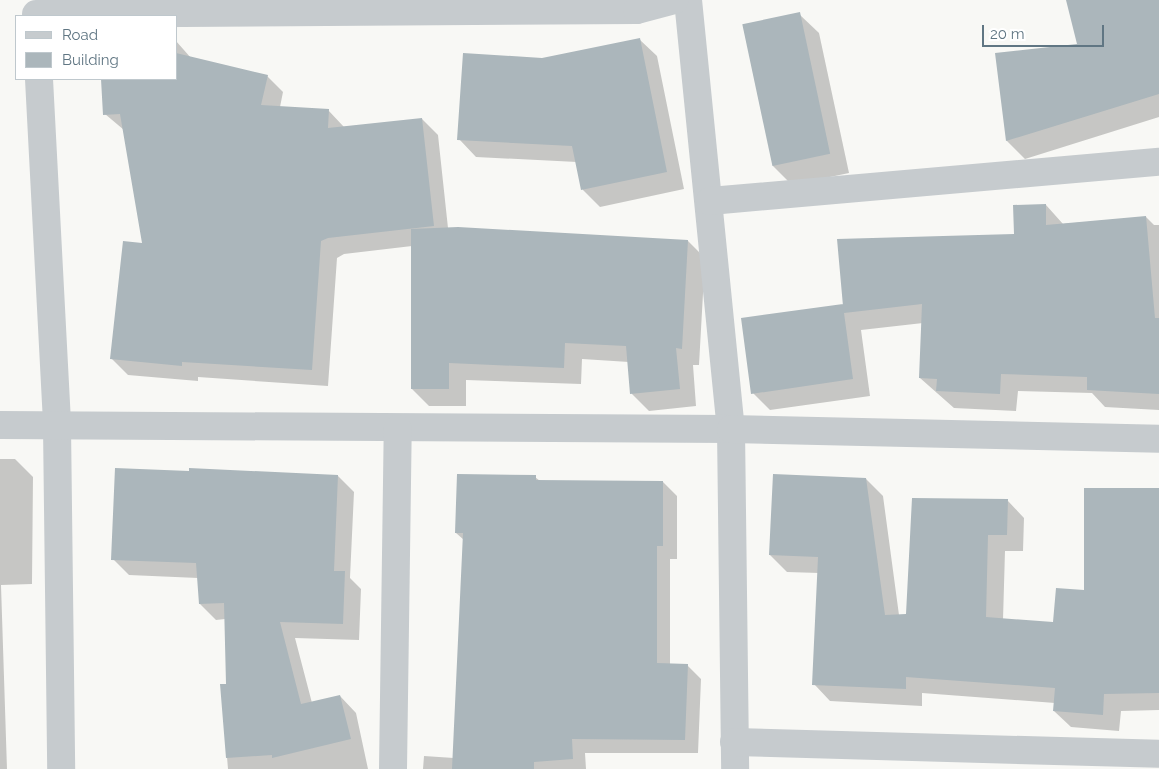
<!DOCTYPE html>
<style>
body{margin:0}
#map{position:relative;width:1159px;height:769px;overflow:hidden;background:#f8f8f5;font-family:Raleway,sans-serif}
div>[style]{position:absolute}
.shadow>*{inset:0;background:#0003}
.building>*{inset:0;background:#abb6bb;transform-origin:0 0}
.minor>*{height:28px;margin:-14px;padding:0 14px;transform-origin:14px;border-radius:14px;background:#c6cbce}
span{translate:-50% -50%;white-space:nowrap;text-align:center;line-height:1.15;-webkit-text-stroke:5px #fff;paint-order:stroke}
.legend{position:absolute;left:15px;top:15px;width:162px;height:65px;box-sizing:border-box;background:#fff;border:1px solid #bfc8cd;margin:0;padding:6px 9px;list-style:none;font-size:15px;color:#607683}
.legend li{display:flex;align-items:center;gap:10px;height:25px}
.legend b{width:25px;border:1px solid #bfc8cd}
.scale{position:absolute;left:982px;top:25px;width:122px;height:22px;box-sizing:border-box;border:2px solid #607683;border-top:0;padding-left:6px;font-size:15px;line-height:18px;white-space:nowrap;color:#607683;-webkit-text-stroke:4px #fff;paint-order:stroke}
</style>
<div id="map">
<div class="shadow">
<i style="clip-path:polygon(1067px 0,1159px 0,1159px 117px,1025px 159px,1007px 141px,997px 54px,1079px 45px)"></i>
<i style="clip-path:polygon(799px 14px,819px 33px,849px 173px,792px 185px,773px 166px)"></i>
<i style="clip-path:polygon(639px 39px,657px 56px,684px 189px,600px 207px,583px 190px,577px 162px,476px 157px,459px 139px)"></i>
<i style="clip-path:polygon(176px 41px,191px 58px,267px 76px,283px 92px,280px 107px,328px 110px,344px 127px,422px 119px,438px 135px,448px 228px,688px 241px,705px 258px,699px 365px,693px 365px,696px 406px,649px 411px,632px 394px,629px 362px,582px 359px,581px 384px,466px 380px,466px 406px,429px 406px,412px 389px,412px 246px,344px 254px,337px 258px,328px 386px,198px 377px,198px 381px,128px 375px,112px 359px,144px 244px,124px 130px,105px 114px,103px 79px,176px 79px)"></i>
<i style="clip-path:polygon(1046px 205px,1063px 224px,1146px 217px,1154px 225px,1159px 225px,1159px 410px,1105px 407px,1092px 393px,1018px 391px,1016px 411px,954px 408px,920px 378px,923px 323px,861px 330px,870px 396px,770px 410px,753px 393px,842px 305px,1015px 235px)"></i>
<i style="clip-path:polygon(0 459px,15px 459px,33px 477px,32px 584px,1px 585px,7px 769px,0 769px)"></i>
<i style="clip-path:polygon(338px 476px,354px 492px,350px 578px,361px 589px,359px 640px,295px 638px,312px 703px,340px 696px,356px 713px,368px 769px,228px 769px,221px 685px,227px 685px,225px 619px,216px 620px,200px 604px,198px 578px,129px 575px,113px 559px)"></i>
<i style="clip-path:polygon(535px 477px,540px 481px,663px 482px,677px 496px,677px 559px,670px 559px,670px 664px,687px 665px,701px 679px,698px 753px,585px 753px,586px 769px,423px 769px,424px 756px,454px 758px,464px 540px,456px 533px)"></i>
<i style="clip-path:polygon(866px 479px,883px 496px,899px 615px,907px 615px,1008px 501px,1024px 518px,1023px 551px,1005px 551px,1003px 620px,1054px 624px,1085px 592px,1159px 489px,1159px 710px,1121px 711px,1119px 731px,1071px 727px,1054px 711px,1055px 703px,922px 693px,922px 706px,830px 701px,814px 684px,819px 573px,787px 572px,770px 555px)"></i>
</div>
<div class="building">
<i style="clip-path:polygon(1066px 0,1159px 0,1159px 94px,1006px 141px,995px 53px,1077px 44px)"></i>
<i style="left:800px;top:12px;width:145px;height:59px;rotate:78deg"></i>
<i style="clip-path:polygon(640px 38px,667px 172px,581px 190px,572px 146px,457px 140px,463px 53px,542px 58px)"></i>
<i style="clip-path:polygon(176px 53px,268px 75px,261px 105px,329px 109px,328px 128px,422px 118px,434px 226px,328px 238px,321px 241px,312px 370px,182px 362px,182px 366px,110px 359px,123px 241px,142px 243px,120px 114px,103px 115px,101px 79px,176px 79px)"></i>
<i style="clip-path:polygon(1046px 204px,1046px 225px,1146px 216px,1155px 318px,1159px 318px,1159px 394px,1087px 390px,1087px 377px,1001px 374px,1000px 394px,936px 391px,937px 379px,919px 378px,922px 304px,844px 313px,853px 379px,751px 394px,741px 318px,843px 304px,843px 306px,837px 239px,1014px 234px,1013px 205px)"></i>
<i style="clip-path:polygon(458px 227px,688px 240px,682px 349px,676px 348px,680px 389px,630px 394px,626px 346px,565px 343px,564px 368px,449px 363px,449px 389px,411px 389px,411px 229px)"></i>
<i style="clip-path:polygon(115px 468px,189px 471px,189px 468px,338px 475px,334px 571px,345px 571px,343px 624px,280px 622px,301px 704px,340px 695px,351px 739px,272px 758px,272px 755px,226px 758px,220px 684px,226px 684px,224px 603px,199px 604px,196px 563px,111px 560px)"></i>
<i style="clip-path:polygon(457px 474px,536px 475px,536px 480px,663px 481px,663px 546px,657px 546px,657px 663px,688px 664px,685px 740px,572px 739px,573px 759px,534px 762px,534px 769px,452px 769px,463px 533px,455px 533px)"></i>
<i style="clip-path:polygon(773px 474px,866px 478px,885px 615px,906px 614px,912px 498px,1008px 499px,1007px 535px,988px 535px,986px 617px,1053px 622px,1056px 588px,1084px 590px,1084px 488px,1159px 488px,1159px 693px,1104px 694px,1103px 715px,1053px 711px,1055px 688px,906px 677px,906px 689px,812px 685px,818px 557px,769px 555px)"></i>
</div>
<div class="minor">
<i style="left:688px;top:0;width:431px;rotate:84.3deg"></i>
<i style="left:731px;top:429px;width:340px;rotate:89.3deg"></i>
<i style="left:36px;top:14px;width:601px;rotate:-0.38deg"></i>
<i style="left:637px;top:10px;width:39px;rotate:-15deg"></i>
<i style="left:39px;top:79px;width:347px;rotate:87deg"></i>
<i style="left:57px;top:426px;width:343px;rotate:89.3deg"></i>
<i style="left:710px;top:201px;width:451px;rotate:-5deg"></i>
<i style="left:0;top:425px;width:731px;rotate:0.31deg"></i>
<i style="left:731px;top:429px;width:428px;rotate:1.3deg"></i>
<i style="left:734px;top:742px;width:425px;rotate:1.6deg"></i>
<i style="left:393px;top:769px;width:340px;rotate:-89.2deg"></i>
</div>
<ul class="legend">
<li><b style="height:6px;background:#c6cbce"></b>Road</li>
<li><b style="height:14px;background:#abb6bb"></b>Building</li>
</ul>
<div class="scale">20 m</div>
</div>
